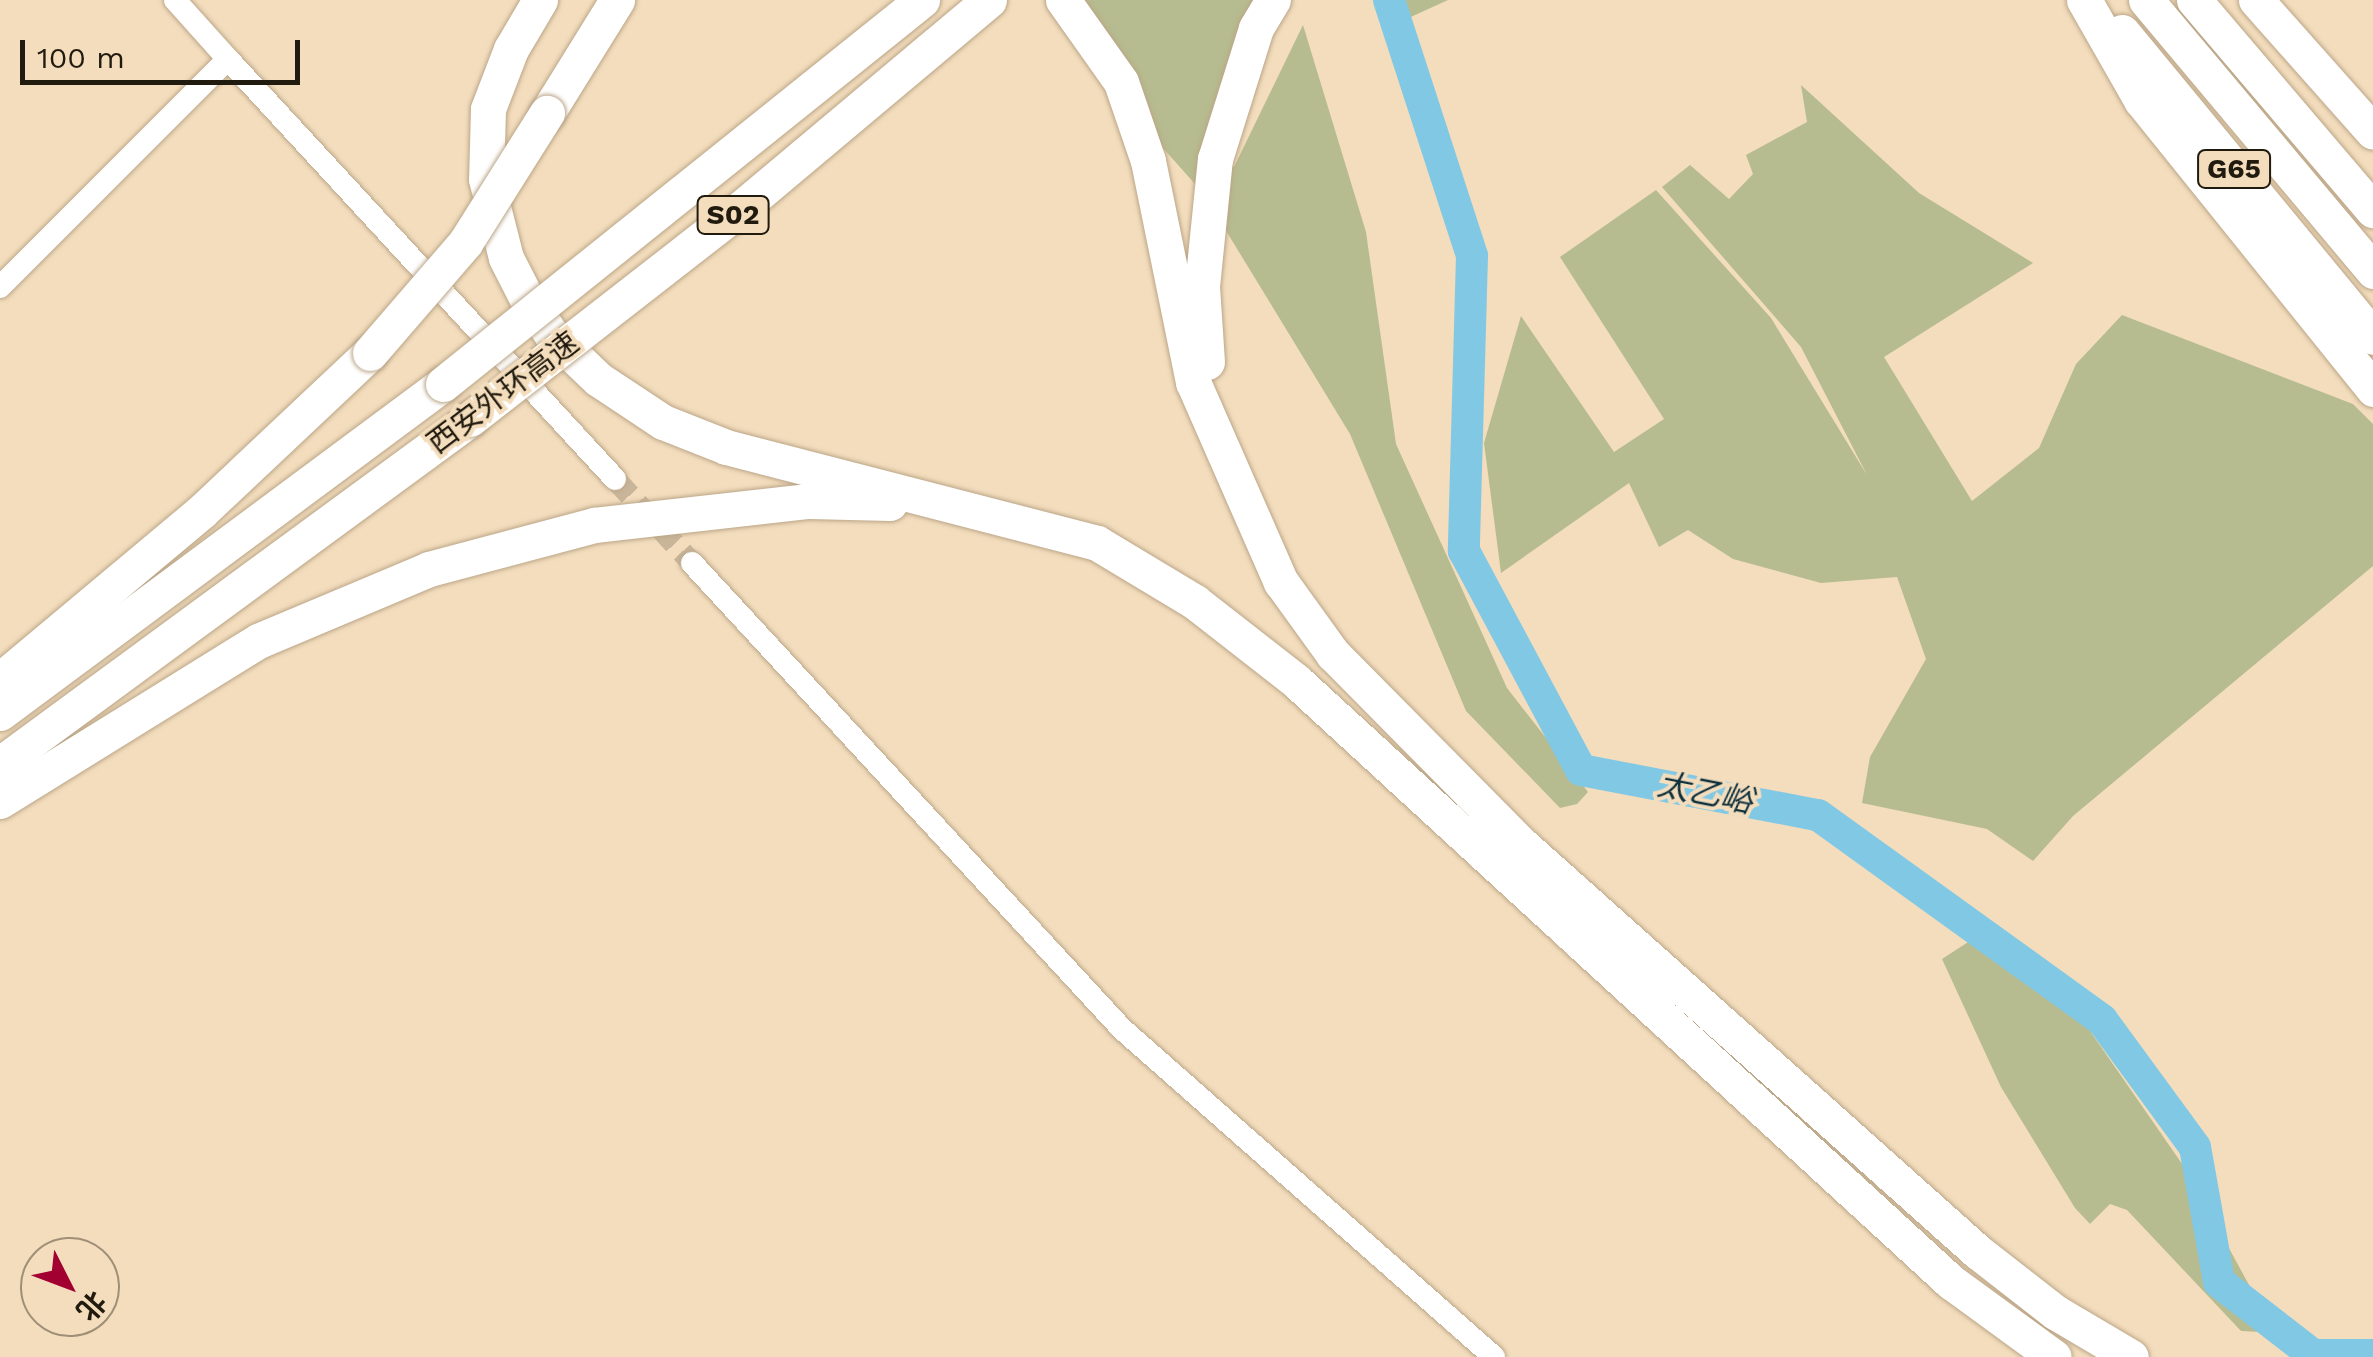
<!DOCTYPE html>
<meta charset="utf-8">
<style>
body{margin:0}
#map{position:relative;width:2373px;height:1357px;overflow:hidden;background:#f3ddbd;font-family:"Work Sans","Noto Sans SC",sans-serif}
div>[style]{position:absolute}
.green>*{inset:0;background:#b6bc8f}
.river>*{height:32px;margin:-16px;padding:0 16px;transform-origin:16px;border-radius:16px;background:#81c8e4}
.minor-tunnel>*{height:22px;margin-top:-11px;transform-origin:0;background:repeating-linear-gradient(90deg,#c9b69a 0 22px,transparent 0 33px)}
.roads{filter:drop-shadow(0 0 2px #bba688) drop-shadow(0 0 2px #bba688)}
.minor>*{height:22px;margin:-11px;padding:0 11px;transform-origin:11px;border-radius:11px;background:#fff}
.highway>*{height:35px;margin:-17.5px;padding:0 17.5px;transform-origin:17.5px;border-radius:17.5px;background:#fff}
.bridges{filter:drop-shadow(0 0 2px #bba688) drop-shadow(0 0 2px #bba688)}
.highway-bridge>*{height:35px;margin:-17.5px;padding:0 17.5px;transform-origin:17.5px;border-radius:17.5px;background:#fff}
span{translate:-50% -50%;white-space:nowrap;text-align:center;line-height:1.15;-webkit-text-stroke:8px #f3ddbd;paint-order:stroke}
.shield-label span{padding:2px 8px;background:#f3ddbd;border:2px solid;border-radius:8px;-webkit-text-stroke-width:0}
.shield-label{font-size:28px;color:#211a0e;font-weight:700}
.street-label{font-size:30px;color:#211a0e}
.water-label{font-size:32px;color:#0e303d;font-style:italic}
.north{position:absolute;left:20px;top:1237px;width:100px;height:100px;box-sizing:border-box;background:#f3ddbd;border:2px solid #9f8f77;border-radius:50%;rotate:132deg;font-size:28px;font-weight:700;line-height:40px;text-align:center;color:#211a0e}
.north::after{content:'';display:block;margin:auto;width:35px;height:45px;background:#a10030;clip-path:polygon(50% 0,100% 100%,50% 72%,0 100%)}
.scale{position:absolute;left:20px;top:40px;width:280px;height:45px;box-sizing:border-box;border:5px solid #211a0e;border-top:0;padding-left:12px;font-size:30px;line-height:35px;white-space:nowrap;color:#211a0e;-webkit-text-stroke:8px #f3ddbd;paint-order:stroke}
</style>
<div id="map">
<div class="green">
<i style="clip-path:polygon(1069px 0,1278px 0,1209px 152px,1234px 167px,1303px 25px,1366px 232px,1396px 444px,1507px 688px,1588px 792px,1577px 804px,1560px 808px,1466px 711px,1350px 434px,1203px 193px,1106px 84px)"></i>
<i style="clip-path:polygon(1393px 0,1448px 0,1391px 26px)"></i>
<i style="clip-path:polygon(1801px 85px,1919px 193px,2033px 263px,1884px 357px,1972px 501px,2039px 448px,2076px 364px,2122px 315px,2353px 404px,2373px 424px,2373px 566px,2073px 816px,2033px 861px,1987px 829px,1862px 803px,1870px 757px,1926px 659px,1897px 577px,1821px 583px,1733px 559px,1688px 530px,1659px 547px,1629px 483px,1501px 573px,1484px 443px,1521px 316px,1614px 452px,1664px 419px,1560px 257px,1656px 190px,1771px 318px,1867px 475px,1801px 347px,1662px 187px,1690px 165px,1729px 199px,1753px 174px,1746px 155px,1807px 122px)"></i>
<i style="clip-path:polygon(1996px 924px,2036px 953px,2187px 1171px,2255px 1296px,2296px 1334px,2241px 1331px,2127px 1210px,2110px 1204px,2090px 1224px,2075px 1208px,2001px 1087px,1942px 959px)"></i>
</div>
<div class="river">
<i style="left:1389px;top:0;width:269px;rotate:72deg"></i>
<i style="left:1472px;top:256px;width:295px;rotate:91.6deg"></i>
<i style="left:1464px;top:551px;width:248px;rotate:61.9deg"></i>
<i style="left:1581px;top:770px;width:241px;rotate:10.8deg"></i>
<i style="left:1818px;top:815px;width:350px;rotate:35.8deg"></i>
<i style="left:2102px;top:1020px;width:157px;rotate:53.8deg"></i>
<i style="left:2195px;top:1147px;width:137px;rotate:79.9deg"></i>
<i style="left:2219px;top:1282px;width:119px;rotate:37.8deg"></i>
<i style="left:2313px;top:1355px;width:60px"></i>
</div>
<div class="minor-tunnel">
<i style="left:615px;top:479px;width:114px;rotate:47.5deg"></i>
</div>
<div class="roads">
<div class="minor">
<i style="left:175px;top:0;width:79px;rotate:48.1deg"></i>
<i style="left:0;top:287px;width:322px;rotate:-45deg"></i>
<i style="left:228px;top:59px;width:571px;rotate:47.34deg"></i>
<i style="left:692px;top:563px;width:634px;rotate:47.3deg"></i>
<i style="left:1122px;top:1029px;width:496px;rotate:41.4deg"></i>
</div>
<div class="highway">
<i style="left:540px;top:0;width:57px;rotate:120.6deg"></i>
<i style="left:511px;top:49px;width:64px;rotate:111deg"></i>
<i style="left:488px;top:109px;width:70px;rotate:91.6deg"></i>
<i style="left:486px;top:179px;width:81px;rotate:75.8deg"></i>
<i style="left:506px;top:258px;width:44px;rotate:62.9deg"></i>
<i style="left:526px;top:297px;width:45px;rotate:56deg"></i>
<i style="left:551px;top:334px;width:65px;rotate:43.8deg"></i>
<i style="left:598px;top:379px;width:78px;rotate:33.5deg"></i>
<i style="left:663px;top:422px;width:68px;rotate:21.6deg"></i>
<i style="left:726px;top:447px;width:383px;rotate:14.5deg"></i>
<i style="left:1097px;top:543px;width:114px;rotate:31deg"></i>
<i style="left:1195px;top:602px;width:128px;rotate:38deg"></i>
<i style="left:1296px;top:681px;width:889px;rotate:42.54deg"></i>
<i style="left:1951px;top:1282px;width:127px;rotate:36.1deg"></i>
<i style="left:1063px;top:0;width:100px;rotate:54.7deg"></i>
<i style="left:1121px;top:82px;width:83px;rotate:71.1deg"></i>
<i style="left:1148px;top:161px;width:226px;rotate:78.5deg"></i>
<i style="left:1193px;top:382px;width:219px;rotate:66.3deg"></i>
<i style="left:1281px;top:582px;width:89px;rotate:54.2deg"></i>
<i style="left:1333px;top:654px;width:266px;rotate:45.3deg"></i>
<i style="left:1520px;top:843px;width:614px;rotate:41.77deg"></i>
<i style="left:1978px;top:1252px;width:98px;rotate:37.9deg"></i>
<i style="left:2055px;top:1312px;width:88px;rotate:30.6deg"></i>
<i style="left:2084px;top:0;width:115px;rotate:60.3deg"></i>
<i style="left:2141px;top:100px;width:371px;rotate:51.2deg"></i>
<i style="left:2146px;top:0;width:354px;rotate:50deg"></i>
<i style="left:2194px;top:0;width:276px;rotate:49.6deg"></i>
<i style="left:2256px;top:0;width:176px;rotate:48.4deg"></i>
<i style="left:2122px;top:32px;width:395px;rotate:50.5deg"></i>
<i style="left:547px;top:113px;width:133px;rotate:-58.2deg"></i>
<i style="left:1207px;top:362px;width:76px;rotate:-93.8deg"></i>
<i style="left:1202px;top:286px;width:128px;rotate:-84.2deg"></i>
<i style="left:1215px;top:159px;width:137px;rotate:-72.6deg"></i>
<i style="left:1256px;top:28px;width:33px;rotate:-59deg"></i>
<i style="left:0;top:680px;width:262px;rotate:-39.9deg"></i>
<i style="left:201px;top:512px;width:232px;rotate:-43.3deg"></i>
<i style="left:0;top:713px;width:552px;rotate:-36.6deg"></i>
<i style="left:0;top:764px;width:583px;rotate:-36.28deg"></i>
<i style="left:0;top:801px;width:304px;rotate:-31.8deg"></i>
<i style="left:258px;top:641px;width:186px;rotate:-22.8deg"></i>
<i style="left:429px;top:569px;width:171px;rotate:-14.9deg"></i>
<i style="left:594px;top:525px;width:216px;rotate:-6.4deg"></i>
<i style="left:809px;top:501px;width:81px;rotate:1.4deg"></i>
</div>
</div>
<div class="bridges">
<div class="highway-bridge">
<i style="left:370px;top:353px;width:145px;rotate:-49.2deg"></i>
<i style="left:465px;top:243px;width:154px;rotate:-57.8deg"></i>
<i style="left:443px;top:384px;width:614px;rotate:-38.72deg"></i>
<i style="left:470px;top:419px;width:342px;rotate:-37.9deg"></i>
<i style="left:740px;top:209px;width:325px;rotate:-40deg"></i>
</div>
</div>
<div class="shield-label">
<span style="left:2234px;top:169px">G65</span>
<span style="left:733px;top:215px">S02</span>
</div>
<div class="street-label">
<span style="left:503px;top:393px;rotate:-37deg">西安外环高速</span>
</div>
<div class="water-label">
<span style="left:1705px;top:793px;rotate:11deg">太乙峪</span>
</div>
<div class="north">北</div>
<div class="scale">100 m</div>
</div>
